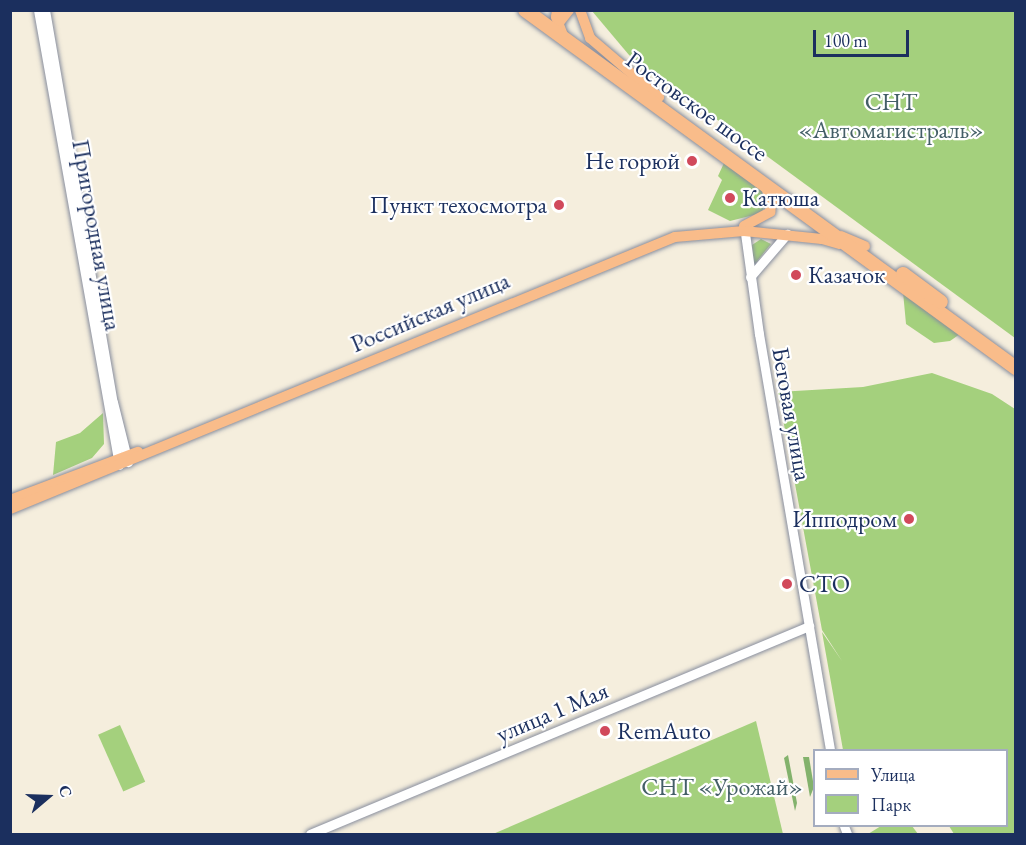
<!DOCTYPE html>
<meta charset="utf-8">
<style>
body{margin:0}
#map{position:relative;width:1026px;height:845px;overflow:hidden;background:#f5eedd;font-family:"EB Garamond",serif}
div>[style]{position:absolute}
.green>*{inset:0;background:#a4d07d;transform-origin:0 0}
.forest>*{inset:0;background:#83b26c}
.roads{filter:drop-shadow(0 0 2px #888e9e) drop-shadow(0 0 2px #888e9e)}
.minor>*{height:9px;margin:-4.5px;padding:0 4.5px;transform-origin:4.5px;border-radius:4.5px;background:#fff}
.major>*{height:10px;margin:-5px;padding:0 5px;transform-origin:5px;border-radius:5px;background:#f9bc8a}
.highway>*{height:14px;margin:-7px;padding:0 7px;transform-origin:7px;border-radius:7px;background:#f9bc8a}
.dots>*{width:16px;height:16px;translate:-50% -50%;box-sizing:border-box;border:3px solid #fff;border-radius:50%}
span{translate:-50% -50%;white-space:nowrap;text-align:center;line-height:1.15;-webkit-text-stroke:4.5px #fff;paint-order:stroke}
.park-label{font-size:24px;color:#445f67}
.street-label{font-size:24px;color:#1b2f5e}
.poi-label{font-size:24px;color:#1b2f5e}
.right{translate:-100% -50%;text-align:right}
.left{translate:0 -50%;text-align:left}
.frame{position:absolute;inset:0;border:12px solid #1b2f5e;pointer-events:none}
.legend{position:absolute;left:813px;top:749px;width:195px;height:78px;box-sizing:border-box;background:#fff;border:2px solid #a4acbf;margin:0;padding:8px 10px;list-style:none;font-size:18px;color:#1b2f5e}
.legend li{display:flex;align-items:center;gap:12px;height:30px}
.legend b{width:30px;border:2px solid #a4acbf}
.north{position:absolute;left:18px;top:767px;width:60px;height:60px;-webkit-text-stroke:4px #fff;paint-order:stroke;rotate:71deg;font-size:16px;font-weight:700;line-height:24px;text-align:center;color:#1b2f5e}
.north::after{content:'';display:block;margin:auto;width:21px;height:27px;background:#1b2f5e;clip-path:polygon(50% 0,100% 100%,50% 72%,0 100%)}
.scale{position:absolute;left:813px;top:30px;width:96px;height:27px;box-sizing:border-box;border:3px solid #1b2f5e;border-top:0;padding-left:8px;font-size:18px;line-height:21px;white-space:nowrap;color:#1b2f5e;-webkit-text-stroke:4px #fff;paint-order:stroke}
</style>
<div id="map">
<div class="green">
<i style="clip-path:polygon(592px 11px,1015px 11px,1015px 338px,629px 55px)"></i>
<i style="clip-path:polygon(724px 163px,761px 189px,765px 202px,762px 213px,730px 221px,708px 210px,722px 180px,718px 176px)"></i>
<i style="clip-path:polygon(761px 239px,771px 244px,754px 265px,752px 245px)"></i>
<i style="clip-path:polygon(903px 292px,960px 334px,950px 341px,934px 343px,906px 324px)"></i>
<i style="clip-path:polygon(932px 373px,992px 394px,1015px 409px,1015px 834px,954px 834px,949px 826px,1006px 826px,1006px 750px,843px 750px,822px 632px,842px 661px,822px 630px,778px 392px,863px 387px)"></i>
<i style="clip-path:polygon(103px 413px,104px 444px,92px 458px,53px 475px,56px 442px,80px 433px)"></i>
<i style="clip-path:polygon(756px 721px,783px 834px,493px 834px)"></i>
<i style="left:120px;top:725px;width:62px;height:24px;rotate:66deg"></i>
<i style="clip-path:polygon(881px 826px,912px 826px,918px 834px,868px 834px)"></i>
</div>
<div class="forest">
<i style="clip-path:polygon(788px 755px,797px 803px,795px 811px,784px 758px)"></i>
<i style="clip-path:polygon(803px 757px,809px 757px,814px 787px,810px 797px)"></i>
</div>
<div class="roads">
<div class="minor">
<i style="left:38px;top:10px;width:462px;rotate:79.9deg"></i>
<i style="left:45px;top:10px;width:398px;rotate:80.2deg"></i>
<i style="left:113px;top:402px;width:62px;rotate:76deg"></i>
<i style="left:744px;top:226px;width:109px;rotate:82.1deg"></i>
<i style="left:759px;top:334px;width:422px;rotate:80.3deg"></i>
<i style="left:750px;top:277px;width:57px;rotate:-49.3deg"></i>
<i style="left:844px;top:826px;width:9px;rotate:69deg"></i>
<i style="left:310px;top:834px;width:541px;rotate:-22.63deg"></i>
</div>
<div class="major">
<i style="left:557px;top:10px;width:7px;rotate:98deg"></i>
<i style="left:556px;top:17px;width:22px;rotate:69deg"></i>
<i style="left:580px;top:10px;width:30px;rotate:70deg"></i>
<i style="left:590px;top:38px;width:91px;rotate:40.5deg"></i>
<i style="left:558px;top:24px;width:18px;rotate:-52deg"></i>
<i style="left:744px;top:226px;width:30px;rotate:-28deg"></i>
<i style="left:770px;top:212px;width:11px;rotate:-80deg"></i>
<i style="left:772px;top:201px;width:14px;rotate:-115deg"></i>
<i style="left:841px;top:236px;width:26px;rotate:23deg"></i>
<i style="left:10px;top:500px;width:137px;rotate:-20.6deg"></i>
<i style="left:10px;top:509px;width:718px;rotate:-22.25deg"></i>
<i style="left:675px;top:237px;width:69px;rotate:-5deg"></i>
<i style="left:744px;top:231px;width:78px;rotate:5.9deg"></i>
<i style="left:822px;top:239px;width:18px;rotate:16deg"></i>
</div>
<div class="highway">
<i style="left:525px;top:10px;width:608px;rotate:36.1deg"></i>
<i style="left:903px;top:274px;width:47px;rotate:36.4deg"></i>
</div>
</div>
<div class="dots">
<i style="left:692px;top:161px;background:#d1495b"></i>
<i style="left:730px;top:198px;background:#d1495b"></i>
<i style="left:559px;top:205px;background:#d1495b"></i>
<i style="left:796px;top:275px;background:#d1495b"></i>
<i style="left:909px;top:519px;background:#d1495b"></i>
<i style="left:787px;top:584px;background:#d1495b"></i>
<i style="left:605px;top:731px;background:#d1495b"></i>
</div>
<div class="park-label">
<span style="left:891px;top:116px">СНТ<br>«Автомагистраль»</span>
<span style="left:722px;top:787px">СНТ «Урожай»</span>
</div>
<div class="street-label">
<span style="left:697px;top:106px;rotate:36deg">Ростовское шоссе</span>
<span style="left:97px;top:235px;rotate:80deg">Пригородная улица</span>
<span style="left:430px;top:312px;rotate:-23deg">Российская улица</span>
<span style="left:792px;top:414px;rotate:80deg">Беговая улица</span>
<span style="left:552px;top:712px;rotate:-23deg">улица 1 Мая</span>
</div>
<div class="poi-label">
<span class="right" style="left:680px;top:161px">Не горюй</span>
<span class="left" style="left:742px;top:198px">Катюша</span>
<span class="right" style="left:547px;top:205px">Пункт техосмотра</span>
<span class="left" style="left:808px;top:275px">Казачок</span>
<span class="right" style="left:897px;top:519px">Ипподром</span>
<span class="left" style="left:799px;top:584px">СТО</span>
<span class="left" style="left:617px;top:731px">RemAuto</span>
</div>
<div class="frame"></div>
<ul class="legend">
<li><b style="height:8px;background:#f9bc8a"></b>Улица</li>
<li><b style="height:16px;background:#a4d07d"></b>Парк</li>
</ul>
<div class="north">С</div>
<div class="scale">100 m</div>
</div>
